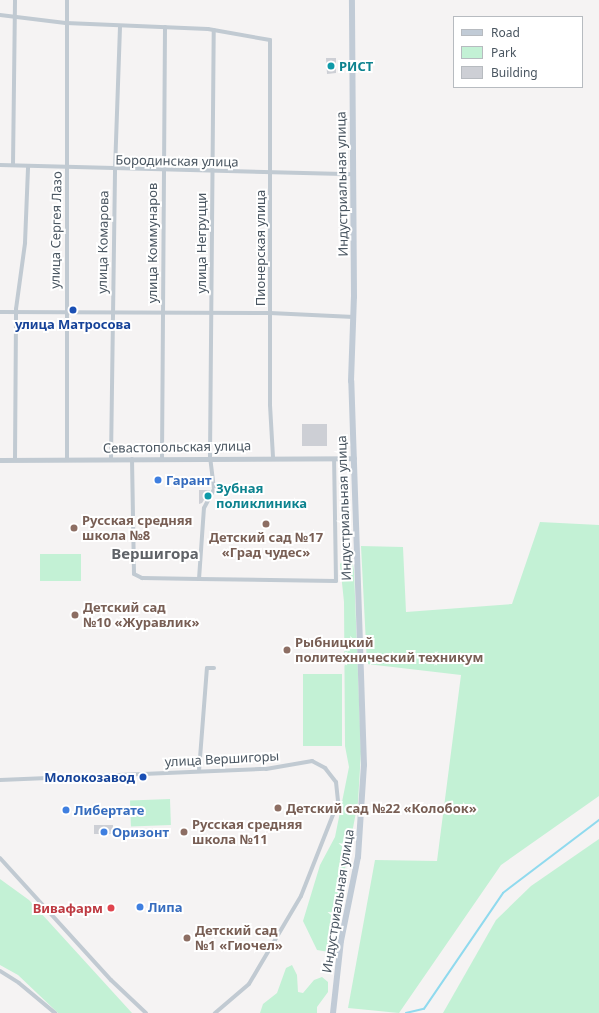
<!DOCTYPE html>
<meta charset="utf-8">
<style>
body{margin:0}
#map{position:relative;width:599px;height:1013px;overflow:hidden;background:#f5f3f3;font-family:"Noto Sans",sans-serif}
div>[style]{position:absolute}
.green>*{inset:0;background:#c3f1d5;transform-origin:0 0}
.stream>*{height:1.5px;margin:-0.75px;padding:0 0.75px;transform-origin:0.75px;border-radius:0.75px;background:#90daee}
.building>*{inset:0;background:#cdcfd5;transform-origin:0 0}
.minor>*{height:4px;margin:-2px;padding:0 2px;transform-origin:2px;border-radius:2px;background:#c1cad2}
.tertiary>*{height:5px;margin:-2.5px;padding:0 2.5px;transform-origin:2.5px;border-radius:2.5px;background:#c1cad2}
.secondary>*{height:6px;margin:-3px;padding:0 3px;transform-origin:3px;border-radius:3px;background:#c1cbd6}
.dots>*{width:11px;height:11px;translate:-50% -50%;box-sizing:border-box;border:2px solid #fff;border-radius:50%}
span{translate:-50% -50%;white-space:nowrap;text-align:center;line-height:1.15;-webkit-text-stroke:4px #fff;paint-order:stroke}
.culture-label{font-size:13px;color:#0d838f;font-weight:700}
.left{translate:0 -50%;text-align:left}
.street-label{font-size:13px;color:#4a5661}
.transit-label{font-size:13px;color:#164399;font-weight:700}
.right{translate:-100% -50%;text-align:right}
.shop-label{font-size:13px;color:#366cbe;font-weight:700}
.education-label{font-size:13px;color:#785e54;font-weight:700}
.health-label{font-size:13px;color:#be3a42;font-weight:700}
.quarter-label{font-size:15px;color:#5f6368;font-weight:700}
.legend{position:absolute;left:453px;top:16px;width:130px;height:72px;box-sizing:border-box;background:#fff;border:1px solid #b7bbc0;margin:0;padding:5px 7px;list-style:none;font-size:12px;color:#4a5661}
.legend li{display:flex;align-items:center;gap:8px;height:20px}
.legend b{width:20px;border:1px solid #b7bbc0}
</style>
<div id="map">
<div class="green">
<i style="clip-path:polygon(540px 522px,599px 525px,599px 796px,501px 865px,399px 1013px,348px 1008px,375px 860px,437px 861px,461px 675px,367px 664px,361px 546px,403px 547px,406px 612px,512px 604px)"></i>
<i style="left:40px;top:554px;width:41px;height:27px"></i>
<i style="clip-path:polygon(348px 554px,351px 555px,354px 570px,361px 752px,358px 802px,329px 952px,317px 950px,303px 921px,320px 865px,335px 837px,349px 767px,345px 746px,344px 602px,340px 564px)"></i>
<i style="left:303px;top:674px;width:39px;height:72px"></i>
<i style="left:170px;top:799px;width:26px;height:40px;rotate:88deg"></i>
<i style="clip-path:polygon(599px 839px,599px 1013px,443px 1013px,496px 920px,531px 886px)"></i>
<i style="clip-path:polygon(0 879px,29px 900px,132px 1013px,58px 1013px,18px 975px,0 965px)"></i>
<i style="clip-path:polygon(292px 965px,297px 975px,298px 992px,303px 993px,314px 980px,322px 977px,328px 982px,328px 992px,317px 1007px,317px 1013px,260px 1013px,263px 1004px,277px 993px,286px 968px)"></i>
</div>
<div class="stream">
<i style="left:406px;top:1013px;width:18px;rotate:-13deg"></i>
<i style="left:424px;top:1009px;width:140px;rotate:-55.7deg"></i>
<i style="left:503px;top:893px;width:121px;rotate:-37.2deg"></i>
</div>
<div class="building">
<i style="clip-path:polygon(326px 58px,336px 58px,336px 73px,327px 74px)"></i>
<i style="left:302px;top:424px;width:25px;height:22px"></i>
<i style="clip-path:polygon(199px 490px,210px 490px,202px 503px,199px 504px)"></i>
<i style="left:113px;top:825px;width:9px;height:19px;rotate:90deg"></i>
</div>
<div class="minor">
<i style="left:0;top:15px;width:66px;rotate:6.9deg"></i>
<i style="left:66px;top:23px;width:142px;rotate:2.4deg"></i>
<i style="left:208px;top:29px;width:63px;rotate:10.1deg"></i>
<i style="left:270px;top:40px;width:365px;rotate:90deg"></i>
<i style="left:270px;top:405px;width:52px;rotate:86.7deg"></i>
<i style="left:0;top:165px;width:353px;rotate:1.5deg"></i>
<i style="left:13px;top:165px;width:165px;rotate:-89.3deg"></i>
<i style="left:0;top:312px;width:270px;rotate:0.2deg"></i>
<i style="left:270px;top:313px;width:84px;rotate:2.7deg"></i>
<i style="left:162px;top:458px;width:431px;rotate:-89.6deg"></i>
<i style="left:111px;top:459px;width:289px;rotate:-89.2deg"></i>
<i style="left:115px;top:170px;width:144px;rotate:-88deg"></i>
<i style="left:132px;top:459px;width:115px;rotate:89deg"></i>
<i style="left:134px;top:574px;width:9px;rotate:27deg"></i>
<i style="left:142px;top:578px;width:57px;rotate:1deg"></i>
<i style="left:199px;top:579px;width:71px;rotate:-86deg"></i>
<i style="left:204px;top:508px;width:21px;rotate:-62deg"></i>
<i style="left:214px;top:489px;width:32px;rotate:-97deg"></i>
<i style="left:210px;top:457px;width:427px;rotate:-89.5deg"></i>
<i style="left:15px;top:460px;width:151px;rotate:-89.6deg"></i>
<i style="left:16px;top:309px;width:67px;rotate:-82.2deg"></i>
<i style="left:25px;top:243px;width:76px;rotate:-87.7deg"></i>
<i style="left:67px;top:460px;width:460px;rotate:-90deg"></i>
<i style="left:199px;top:579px;width:137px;rotate:0.8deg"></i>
<i style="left:336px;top:581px;width:122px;rotate:-90.9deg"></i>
<i style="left:199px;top:771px;width:103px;rotate:-85.6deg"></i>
<i style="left:207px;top:668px;width:7px"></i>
<i style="left:0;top:780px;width:266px;rotate:-2.4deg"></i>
<i style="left:266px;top:769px;width:47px;rotate:-9.9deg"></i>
<i style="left:312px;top:761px;width:15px;rotate:28deg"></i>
<i style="left:325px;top:768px;width:18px;rotate:52deg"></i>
<i style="left:336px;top:782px;width:20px;rotate:84deg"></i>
<i style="left:338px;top:802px;width:101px;rotate:111.5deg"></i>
<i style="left:301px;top:896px;width:102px;rotate:120.6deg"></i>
<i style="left:249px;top:984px;width:45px;rotate:139.5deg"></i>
<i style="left:0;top:858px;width:165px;rotate:47.7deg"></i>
<i style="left:111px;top:980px;width:48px;rotate:43.3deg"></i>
<i style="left:0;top:971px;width:22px;rotate:32deg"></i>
<i style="left:19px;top:983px;width:47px;rotate:39.8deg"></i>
</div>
<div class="tertiary">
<i style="left:0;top:460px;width:354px;rotate:-0.3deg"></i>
</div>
<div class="secondary">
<i style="left:333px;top:1013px;width:72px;rotate:-83.7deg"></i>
<i style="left:341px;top:941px;width:86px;rotate:-78.6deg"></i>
<i style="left:358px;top:857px;width:92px;rotate:-86.3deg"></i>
<i style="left:364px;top:765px;width:384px;rotate:-91.9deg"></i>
<i style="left:351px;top:381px;width:84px;rotate:-88deg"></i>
<i style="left:354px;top:297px;width:297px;rotate:-90.4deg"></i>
</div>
<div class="dots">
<i style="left:331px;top:66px;background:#0f9aa8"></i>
<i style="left:73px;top:310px;background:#1a4fb4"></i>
<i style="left:158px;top:480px;background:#3f7fe0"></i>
<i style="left:208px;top:496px;background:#0f9aa8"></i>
<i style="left:266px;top:524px;background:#8d6e63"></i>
<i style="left:74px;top:528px;background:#8d6e63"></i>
<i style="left:75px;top:615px;background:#8d6e63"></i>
<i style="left:287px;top:650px;background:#8d6e63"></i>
<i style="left:143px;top:777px;background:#1a4fb4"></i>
<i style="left:278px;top:808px;background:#8d6e63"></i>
<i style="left:66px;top:810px;background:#3f7fe0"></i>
<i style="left:104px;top:832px;background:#3f7fe0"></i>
<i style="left:184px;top:832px;background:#8d6e63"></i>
<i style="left:140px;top:907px;background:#3f7fe0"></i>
<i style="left:111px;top:908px;background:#e0444e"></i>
<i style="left:187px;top:938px;background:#8d6e63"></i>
</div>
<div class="culture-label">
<span class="left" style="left:339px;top:66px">РИСТ</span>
<span class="left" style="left:216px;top:496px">Зубная<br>поликлиника</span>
</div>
<div class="street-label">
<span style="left:177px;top:161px;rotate:1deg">Бородинская улица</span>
<span style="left:342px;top:184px;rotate:-91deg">Индустриальная улица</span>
<span style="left:56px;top:230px;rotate:-89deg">улица Сергея Лазо</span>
<span style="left:103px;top:242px;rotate:-89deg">улица Комарова</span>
<span style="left:152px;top:243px;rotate:-90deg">улица Коммунаров</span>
<span style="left:201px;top:243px;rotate:-90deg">улица Негруцци</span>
<span style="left:260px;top:248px;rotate:-90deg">Пионерская улица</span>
<span style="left:177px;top:447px;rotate:-1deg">Севастопольская улица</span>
<span style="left:344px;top:508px;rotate:-92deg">Индустриальная улица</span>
<span style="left:222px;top:759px;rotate:-3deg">улица Вершигоры</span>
<span style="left:338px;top:901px;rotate:-81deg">Индустриальная улица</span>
</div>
<div class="transit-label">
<span style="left:73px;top:324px">улица Матросова</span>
<span class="right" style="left:135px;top:777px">Молокозавод</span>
</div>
<div class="shop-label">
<span class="left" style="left:166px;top:480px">Гарант</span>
<span class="left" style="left:74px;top:810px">Либертате</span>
<span class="left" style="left:112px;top:832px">Оризонт</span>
<span class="left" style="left:148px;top:907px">Липа</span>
</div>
<div class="education-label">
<span class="left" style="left:82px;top:528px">Русская средняя<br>школа №8</span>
<span style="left:266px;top:545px">Детский сад №17<br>«Град чудес»</span>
<span class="left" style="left:83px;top:615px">Детский сад<br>№10 «Журавлик»</span>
<span class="left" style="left:295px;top:650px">Рыбницкий<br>политехнический техникум</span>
<span class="left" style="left:286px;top:808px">Детский сад №22 «Колобок»</span>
<span class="left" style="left:192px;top:832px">Русская средняя<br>школа №11</span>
<span class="left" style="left:195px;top:938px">Детский сад<br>№1 «Гиочел»</span>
</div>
<div class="health-label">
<span class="right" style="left:103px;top:908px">Вивафарм</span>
</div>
<div class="quarter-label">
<span style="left:155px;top:554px">Вершигора</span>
</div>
<ul class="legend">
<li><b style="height:5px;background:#c1cbd6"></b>Road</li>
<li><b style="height:11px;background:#c3f1d5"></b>Park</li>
<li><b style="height:11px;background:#cdcfd5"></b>Building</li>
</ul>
</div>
